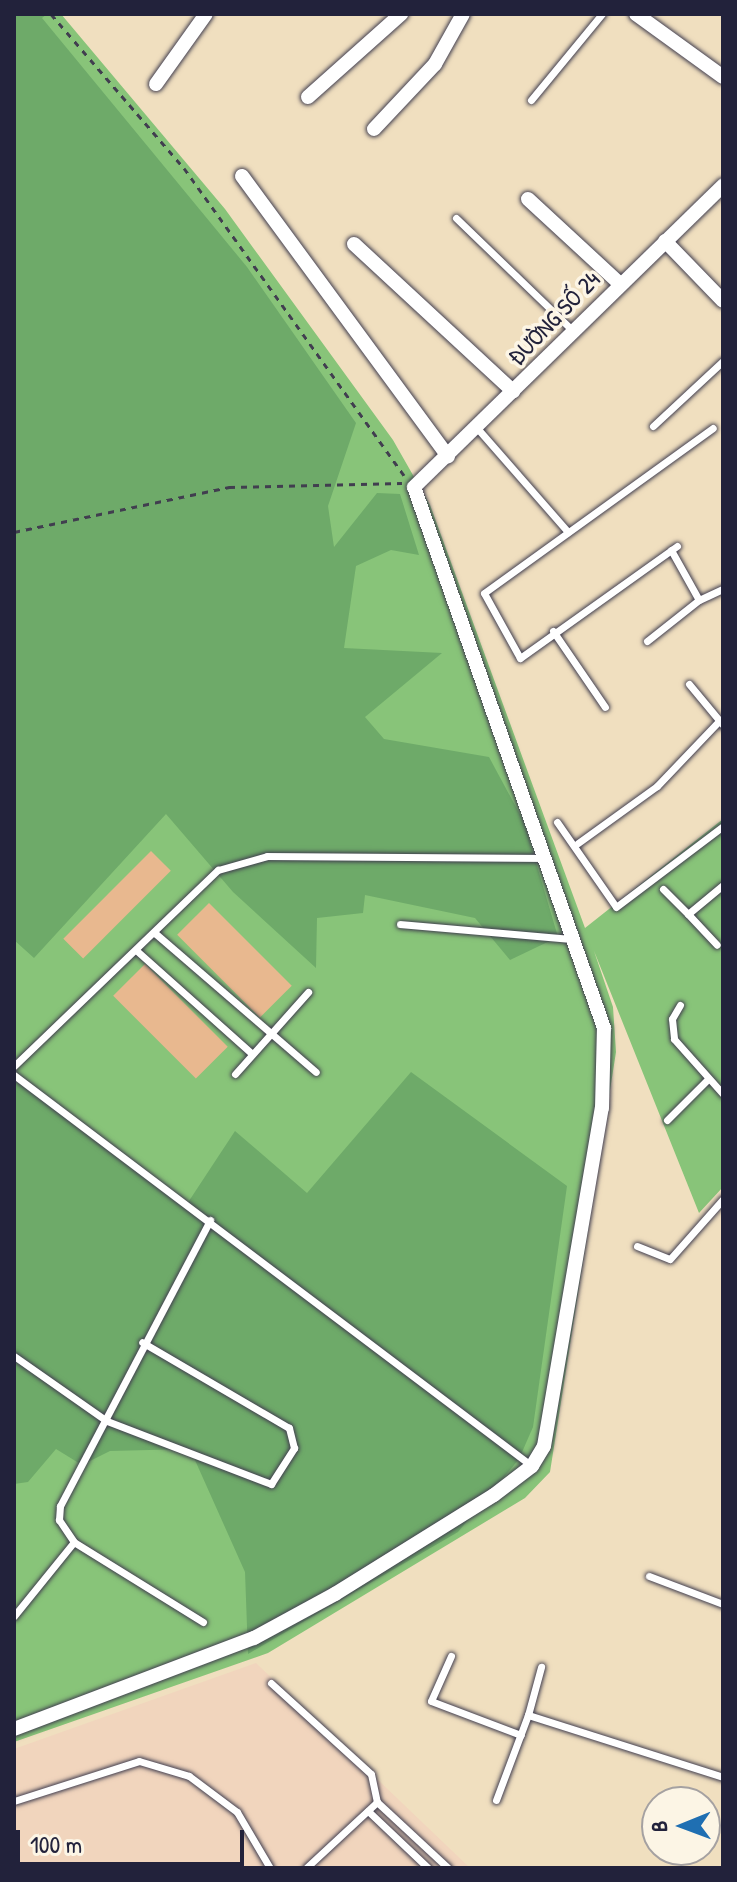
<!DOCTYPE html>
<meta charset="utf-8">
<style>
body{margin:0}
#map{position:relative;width:737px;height:1882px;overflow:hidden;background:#f0dfbf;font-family:"Patrick Hand",sans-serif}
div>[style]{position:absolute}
.built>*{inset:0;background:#f1d5bd}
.green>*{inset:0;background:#88c479}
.forest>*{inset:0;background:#6eaa69}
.building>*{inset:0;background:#e8b88f;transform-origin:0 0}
.path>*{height:3px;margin-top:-1.5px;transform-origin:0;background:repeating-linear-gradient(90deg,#413e4f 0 6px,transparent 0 12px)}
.roads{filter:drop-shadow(0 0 2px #413e4f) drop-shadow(0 0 2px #413e4f)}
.service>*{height:7px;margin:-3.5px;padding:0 3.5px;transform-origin:3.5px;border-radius:3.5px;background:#fff}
.minor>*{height:14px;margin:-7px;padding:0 7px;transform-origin:7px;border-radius:7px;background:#fff}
span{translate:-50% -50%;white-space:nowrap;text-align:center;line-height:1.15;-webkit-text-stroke:7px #fcf5e5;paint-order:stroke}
.street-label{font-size:24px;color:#22223b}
.frame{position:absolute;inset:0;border:16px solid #22223b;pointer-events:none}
.north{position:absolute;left:641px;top:1786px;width:80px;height:80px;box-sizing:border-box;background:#fcf5e5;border:2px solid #a5a1a1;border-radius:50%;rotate:269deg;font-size:22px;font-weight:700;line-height:32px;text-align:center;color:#22223b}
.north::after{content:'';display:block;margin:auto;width:28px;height:36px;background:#1f6fb2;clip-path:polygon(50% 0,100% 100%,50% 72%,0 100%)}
.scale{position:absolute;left:16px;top:1830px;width:228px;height:36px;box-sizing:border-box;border:4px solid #22223b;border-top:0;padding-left:10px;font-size:24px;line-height:28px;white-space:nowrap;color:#22223b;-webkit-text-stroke:6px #fcf5e5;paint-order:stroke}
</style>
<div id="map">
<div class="built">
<i style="clip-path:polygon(256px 1663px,470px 1868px,14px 1868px,14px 1749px)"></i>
</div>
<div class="green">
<i style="clip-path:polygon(14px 14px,61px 14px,225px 209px,393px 440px,430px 505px,585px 928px,723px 819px,723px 1187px,699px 1213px,594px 951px,613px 1007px,616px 1052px,550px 1472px,525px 1498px,268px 1653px,14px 1742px)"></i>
</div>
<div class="forest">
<i style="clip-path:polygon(14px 14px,47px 14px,42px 18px,247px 267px,356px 423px,328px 506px,334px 547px,377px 493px,400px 494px,419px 555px,391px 550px,356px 566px,344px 648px,442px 653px,365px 717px,384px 739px,489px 757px,524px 822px,558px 937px,510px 960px,475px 918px,365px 895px,363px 913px,317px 918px,316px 968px,233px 892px,166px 814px,34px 958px,14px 940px)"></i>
<i style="clip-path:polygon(411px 1072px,567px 1186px,533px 1427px,519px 1459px,458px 1532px,248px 1654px,245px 1572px,190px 1449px,110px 1451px,82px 1465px,56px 1449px,28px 1482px,14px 1484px,14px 1077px,185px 1207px,235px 1131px,307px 1193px)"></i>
</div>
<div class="building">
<i style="left:151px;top:851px;width:28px;height:124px;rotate:45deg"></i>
<i style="left:209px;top:903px;width:117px;height:45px;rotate:45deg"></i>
<i style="left:145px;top:964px;width:117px;height:45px;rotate:45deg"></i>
</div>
<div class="path">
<i style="left:51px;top:14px;width:203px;rotate:49.2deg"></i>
<i style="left:184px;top:168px;width:378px;rotate:54.4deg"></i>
<i style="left:14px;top:532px;width:220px;rotate:-11.8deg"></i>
<i style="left:229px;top:487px;width:173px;rotate:-1.3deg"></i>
</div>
<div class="roads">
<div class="service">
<i style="left:531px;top:100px;width:112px;rotate:-50.5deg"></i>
<i style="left:456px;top:218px;width:161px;rotate:44deg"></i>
<i style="left:653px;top:426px;width:96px;rotate:-42.9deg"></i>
<i style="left:477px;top:428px;width:138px;rotate:48.8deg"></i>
<i style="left:677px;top:546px;width:193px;rotate:144.5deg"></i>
<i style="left:520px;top:658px;width:74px;rotate:-119deg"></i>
<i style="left:484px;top:593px;width:282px;rotate:-35.8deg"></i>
<i style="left:671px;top:550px;width:57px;rotate:60.8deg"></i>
<i style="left:699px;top:600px;width:26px;rotate:-25deg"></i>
<i style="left:553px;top:631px;width:92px;rotate:55.6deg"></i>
<i style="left:647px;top:641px;width:66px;rotate:-38.3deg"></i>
<i style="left:689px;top:684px;width:53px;rotate:50.3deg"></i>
<i style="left:557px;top:822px;width:103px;rotate:55.2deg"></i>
<i style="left:616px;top:907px;width:134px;rotate:-37.1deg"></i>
<i style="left:578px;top:843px;width:97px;rotate:-35.8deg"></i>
<i style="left:657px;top:786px;width:90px;rotate:-46.4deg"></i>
<i style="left:663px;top:889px;width:35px;rotate:45deg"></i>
<i style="left:688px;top:914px;width:45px;rotate:-39.6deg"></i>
<i style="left:688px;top:914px;width:42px;rotate:46.9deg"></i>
<i style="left:400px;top:924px;width:174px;rotate:5deg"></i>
<i style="left:156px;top:934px;width:211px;rotate:40.8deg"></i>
<i style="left:137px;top:951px;width:154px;rotate:41.8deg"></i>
<i style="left:680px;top:1005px;width:16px;rotate:120deg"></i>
<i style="left:672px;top:1019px;width:20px;rotate:84deg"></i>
<i style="left:674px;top:1039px;width:74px;rotate:48.3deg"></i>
<i style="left:14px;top:1066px;width:283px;rotate:-43.9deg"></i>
<i style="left:218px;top:870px;width:51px;rotate:-15.9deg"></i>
<i style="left:267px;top:856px;width:278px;rotate:0.4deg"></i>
<i style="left:235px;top:1074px;width:110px;rotate:-48.3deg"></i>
<i style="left:14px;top:1075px;width:649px;rotate:37.05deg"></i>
<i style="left:667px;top:1120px;width:58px;rotate:-45deg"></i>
<i style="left:637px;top:1246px;width:35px;rotate:22deg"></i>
<i style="left:670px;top:1259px;width:80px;rotate:-48.5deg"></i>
<i style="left:14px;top:1356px;width:113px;rotate:35deg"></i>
<i style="left:107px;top:1421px;width:176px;rotate:21deg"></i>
<i style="left:271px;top:1484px;width:43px;rotate:-57.4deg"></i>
<i style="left:294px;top:1448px;width:21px;rotate:-104deg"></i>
<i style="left:289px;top:1428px;width:170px;rotate:-149.7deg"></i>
<i style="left:649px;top:1576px;width:79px;rotate:20.7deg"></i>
<i style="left:14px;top:1616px;width:95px;rotate:-51deg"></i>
<i style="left:203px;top:1622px;width:152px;rotate:-148.2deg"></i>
<i style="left:74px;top:1542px;width:27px;rotate:-124deg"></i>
<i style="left:59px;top:1520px;width:14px;rotate:-86deg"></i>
<i style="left:60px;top:1506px;width:323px;rotate:-62.3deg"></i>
<i style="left:451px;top:1656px;width:49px;rotate:114deg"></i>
<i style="left:431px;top:1701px;width:96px;rotate:20.7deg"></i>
<i style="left:271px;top:1683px;width:135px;rotate:42.3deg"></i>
<i style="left:371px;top:1774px;width:29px;rotate:78deg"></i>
<i style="left:377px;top:1802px;width:97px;rotate:42.9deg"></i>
<i style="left:528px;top:1715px;width:50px;rotate:-74.8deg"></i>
<i style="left:496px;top:1800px;width:91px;rotate:-69.4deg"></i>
<i style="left:528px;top:1715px;width:205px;rotate:17.6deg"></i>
<i style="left:14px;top:1801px;width:131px;rotate:-17.7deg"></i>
<i style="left:139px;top:1761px;width:52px;rotate:16.7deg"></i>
<i style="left:189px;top:1776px;width:60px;rotate:36.9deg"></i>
<i style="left:237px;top:1812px;width:65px;rotate:59.5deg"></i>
<i style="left:368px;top:1811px;width:83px;rotate:43.5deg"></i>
<i style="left:306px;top:1868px;width:97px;rotate:-42.9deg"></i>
</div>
<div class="minor">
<i style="left:636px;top:14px;width:107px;rotate:35.9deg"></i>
<i style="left:156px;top:84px;width:86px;rotate:-54.5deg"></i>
<i style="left:308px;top:97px;width:125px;rotate:-41.7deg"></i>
<i style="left:374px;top:129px;width:89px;rotate:-46.8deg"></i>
<i style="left:435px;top:64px;width:57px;rotate:-60.8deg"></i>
<i style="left:242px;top:176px;width:348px;rotate:53.7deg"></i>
<i style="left:528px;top:199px;width:124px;rotate:42.7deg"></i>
<i style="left:665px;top:241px;width:83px;rotate:46deg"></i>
<i style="left:354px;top:244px;width:217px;rotate:42.8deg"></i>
<i style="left:14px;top:1729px;width:257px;rotate:-20.8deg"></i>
<i style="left:254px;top:1638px;width:92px;rotate:-28.5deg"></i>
<i style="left:335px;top:1594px;width:187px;rotate:-31.9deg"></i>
<i style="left:494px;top:1495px;width:48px;rotate:-37.3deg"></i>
<i style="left:532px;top:1466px;width:23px;rotate:-59deg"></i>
<i style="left:544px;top:1446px;width:343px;rotate:-80.3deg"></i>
<i style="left:602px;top:1108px;width:80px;rotate:-88.6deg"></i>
<i style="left:604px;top:1028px;width:573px;rotate:-109.35deg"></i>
<i style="left:414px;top:487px;width:432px;rotate:-44.3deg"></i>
</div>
</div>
<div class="street-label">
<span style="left:554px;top:318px;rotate:-46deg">ĐƯỜNG SỐ 24</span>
</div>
<div class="frame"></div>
<div class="north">B</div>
<div class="scale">100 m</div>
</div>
